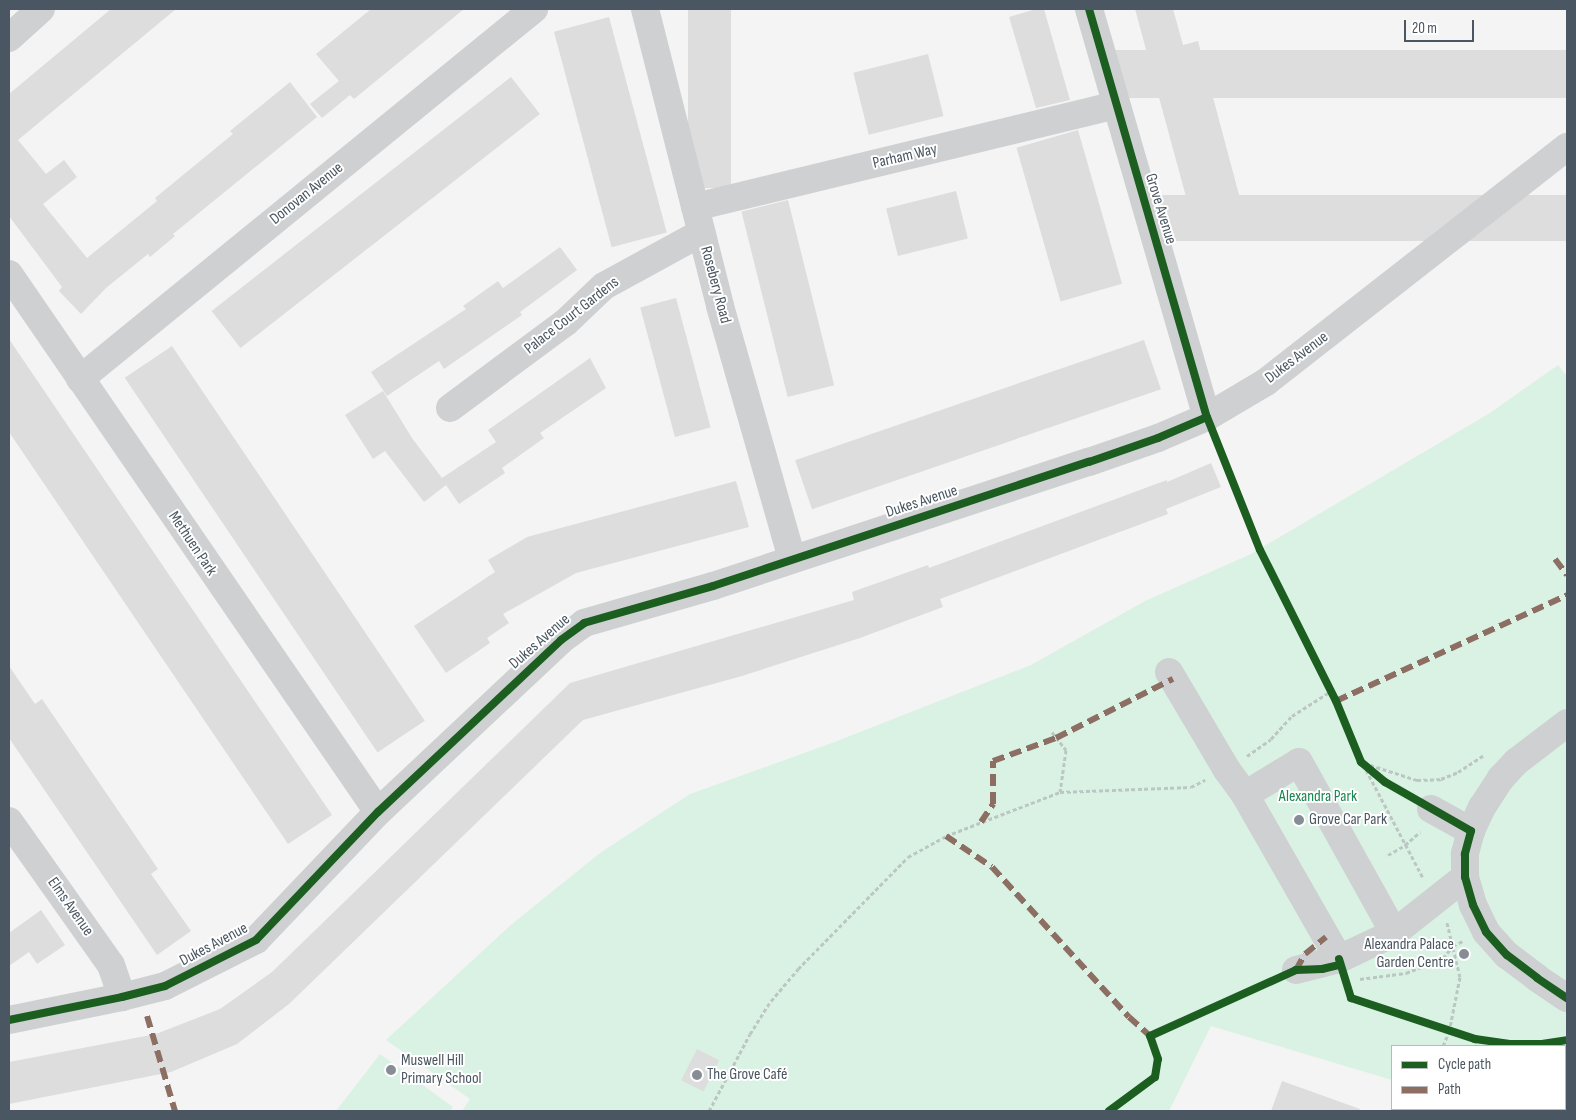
<!DOCTYPE html>
<meta charset="utf-8">
<style>
body{margin:0}
#map{position:relative;width:1576px;height:1120px;overflow:hidden;background:#f4f4f4;font-family:"Sofia Sans Condensed",sans-serif}
div>[style]{position:absolute}
.green>*{inset:0;background:#d9f2e3}
.building>*{inset:0;background:#ddddde;transform-origin:0 0}
.path>*{height:3px;margin-top:-1.5px;transform-origin:0;background:repeating-linear-gradient(90deg,#bcc7c4 0 4px,transparent 0 6.5px)}
.minor>*{height:28px;margin:-14px;padding:0 14px;transform-origin:14px;border-radius:14px;background:#ced0d2}
.quiet>*{height:6px;margin-top:-3px;transform-origin:0;background:repeating-linear-gradient(90deg,#8d6e63 0 12px,transparent 0 18px)}
.cycleway>*{height:8px;margin:-4px;padding:0 4px;transform-origin:4px;border-radius:4px;background:#1b5e20}
.dots>*{width:14px;height:14px;translate:-50% -50%;box-sizing:border-box;border:2px solid #fff;border-radius:50%}
span{translate:-50% -50%;white-space:nowrap;text-align:center;line-height:1.15;-webkit-text-stroke:4px #fff;paint-order:stroke}
.street-label{font-size:16px;color:#4a5661}
.park-label{font-size:16px;color:#17864f}
.poi-label{font-size:16px;color:#4a5661}
.left{translate:0 -50%;text-align:left}
.right{translate:-100% -50%;text-align:right}
.frame{position:absolute;inset:0;border:10px solid #4a5661;pointer-events:none}
.legend{position:absolute;left:1391px;top:1045px;width:175px;height:65px;box-sizing:border-box;background:#fff;border:1px solid #b7bbc0;margin:0;padding:6px 9px;list-style:none;font-size:15px;color:#4a5661}
.legend li{display:flex;align-items:center;gap:10px;height:25px}
.legend b{width:25px;border:1px solid #b7bbc0}
.scale{position:absolute;left:1404px;top:20px;width:70px;height:22px;box-sizing:border-box;border:2px solid #4a5661;border-top:0;padding-left:6px;font-size:15px;line-height:18px;white-space:nowrap;color:#4a5661;-webkit-text-stroke:4px #fff;paint-order:stroke}
</style>
<div id="map">
<div class="green">
<i style="clip-path:polygon(1558px 365px,1567px 376px,1567px 1111px,1480px 1111px,1480px 1109px,1565px 1109px,1565px 1046px,1392px 1046px,1392px 1080px,1211px 1026px,1169px 1111px,462px 1111px,470px 1099px,386px 1040px,512px 924px,600px 853px,690px 794px,832px 743px,1031px 665px,1145px 601px,1251px 554px,1490px 413px)"></i>
<i style="clip-path:polygon(380px 1054px,453px 1107px,450px 1111px,336px 1111px)"></i>
</div>
<div class="building">
<i style="clip-path:polygon(111px 9px,176px 9px,18px 140px,46px 174px,64px 160px,77px 177px,43px 204px,87px 258px,157px 201px,155px 198px,233px 134px,230px 131px,290px 82px,317px 117px,173px 234px,175px 236px,150px 257px,148px 254px,106px 288px,81px 314px,59px 291px,62px 287px,9px 216px,9px 94px)"></i>
<i style="clip-path:polygon(371px 9px,464px 9px,354px 99px,350px 95px,322px 118px,310px 104px,339px 81px,316px 54px)"></i>
<i style="left:688px;top:9px;width:43px;height:179px"></i>
<i style="clip-path:polygon(1036px 9px,1044px 9px,1070px 100px,1036px 108px,1009px 17px)"></i>
<i style="clip-path:polygon(1135px 9px,1173px 9px,1183px 45px,1198px 41px,1242px 206px,1192px 219px)"></i>
<i style="left:609px;top:17px;width:223px;height:57px;rotate:75deg"></i>
<i style="left:1567px;top:50px;width:48px;height:453px;rotate:90deg"></i>
<i style="left:928px;top:54px;width:64px;height:77px;rotate:76deg"></i>
<i style="left:511px;top:77px;width:47px;height:380px;rotate:52deg"></i>
<i style="left:1078px;top:130px;width:160px;height:64px;rotate:74deg"></i>
<i style="left:956px;top:191px;width:49px;height:72px;rotate:76deg"></i>
<i style="left:1567px;top:195px;width:46px;height:406px;rotate:90deg"></i>
<i style="left:788px;top:200px;width:191px;height:48px;rotate:76deg"></i>
<i style="clip-path:polygon(560px 247px,577px 270px,520px 312px,522px 315px,444px 369px,439px 361px,387px 396px,371px 372px,466px 309px,463px 306px,498px 281px,503px 288px)"></i>
<i style="left:676px;top:298px;width:134px;height:37px;rotate:75deg"></i>
<i style="clip-path:polygon(9px 339px,332px 815px,288px 844px,9px 432px)"></i>
<i style="left:1144px;top:340px;width:52px;height:369px;rotate:71deg"></i>
<i style="left:172px;top:346px;width:452px;height:57px;rotate:56deg"></i>
<i style="clip-path:polygon(590px 358px,606px 388px,540px 433px,544px 438px,502px 468px,505px 473px,459px 504px,446px 485px,424px 502px,385px 451px,373px 459px,345px 415px,383px 391px,412px 438px,442px 478px,496px 442px,488px 430px)"></i>
<i style="clip-path:polygon(1211px 463px,1221px 487px,1166px 509px,1168px 514px,940px 599px,943px 607px,860px 638px,742px 676px,583px 720px,289px 1004px,237px 1044px,171px 1072px,9px 1104px,9px 1062px,156px 1034px,220px 1009px,272px 972px,570px 683px,854px 600px,852px 592px,928px 565px,929px 568px,1167px 480px,1167px 482px)"></i>
<i style="clip-path:polygon(736px 481px,749px 527px,576px 573px,503px 614px,509px 623px,487px 638px,490px 643px,446px 673px,414px 626px,495px 572px,488px 560px,527px 537px)"></i>
<i style="clip-path:polygon(9px 666px,35px 704px,42px 699px,158px 869px,151px 874px,191px 931px,157px 955px,9px 738px)"></i>
<i style="clip-path:polygon(41px 910px,65px 945px,37px 964px,29px 952px,9px 966px,9px 933px)"></i>
<i style="left:697px;top:1049px;width:25px;height:35px;rotate:27deg"></i>
<i style="clip-path:polygon(1282px 1081px,1360px 1109px,1359px 1111px,1271px 1111px)"></i>
</div>
<div class="path">
<i style="left:1260px;top:550px;width:169px;rotate:63.3deg"></i>
<i style="left:1336px;top:701px;width:66px;rotate:67.7deg"></i>
<i style="left:1361px;top:762px;width:31px;rotate:40deg"></i>
<i style="left:1385px;top:782px;width:28px;rotate:30deg"></i>
<i style="left:1052px;top:732px;width:23px;rotate:52deg"></i>
<i style="left:1066px;top:750px;width:42px;rotate:98.1deg"></i>
<i style="left:1247px;top:756px;width:29px;rotate:-35deg"></i>
<i style="left:1271px;top:739px;width:31px;rotate:-48deg"></i>
<i style="left:1292px;top:716px;width:46px;rotate:-32.7deg"></i>
<i style="left:1364px;top:763px;width:56px;rotate:17.8deg"></i>
<i style="left:1417px;top:780px;width:24px;rotate:-2deg"></i>
<i style="left:1441px;top:779px;width:18px;rotate:-22deg"></i>
<i style="left:1458px;top:772px;width:31px;rotate:-33deg"></i>
<i style="left:1363px;top:764px;width:129px;rotate:62.2deg"></i>
<i style="left:1388px;top:855px;width:20px;rotate:-30deg"></i>
<i style="left:1405px;top:845px;width:20px;rotate:-41deg"></i>
<i style="left:1360px;top:979px;width:46px;rotate:-7.4deg"></i>
<i style="left:1406px;top:973px;width:40px;rotate:-22deg"></i>
<i style="left:1443px;top:958px;width:16px;rotate:-50deg"></i>
<i style="left:1453px;top:946px;width:11px;rotate:-27deg"></i>
<i style="left:1443px;top:1046px;width:15px;rotate:-67deg"></i>
<i style="left:1449px;top:1032px;width:56px;rotate:-78.7deg"></i>
<i style="left:1460px;top:977px;width:56px;rotate:-103.5deg"></i>
<i style="left:709px;top:1111px;width:87px;rotate:-62deg"></i>
<i style="left:750px;top:1034px;width:39px;rotate:-58deg"></i>
<i style="left:771px;top:1001px;width:42px;rotate:-49.8deg"></i>
<i style="left:798px;top:969px;width:157px;rotate:-45.5deg"></i>
<i style="left:908px;top:857px;width:43px;rotate:-28.9deg"></i>
<i style="left:946px;top:836px;width:122px;rotate:-21.1deg"></i>
<i style="left:1060px;top:792px;width:131px;rotate:-2.2deg"></i>
<i style="left:1191px;top:787px;width:16px;rotate:-27deg"></i>
<i style="left:1109px;top:1111px;width:57px;rotate:-36.5deg"></i>
<i style="left:1155px;top:1077px;width:18px;rotate:-81deg"></i>
<i style="left:1158px;top:1059px;width:24px;rotate:-109deg"></i>
<i style="left:1150px;top:1036px;width:135px;rotate:-24.1deg"></i>
<i style="left:1406px;top:1111px;width:2px;rotate:-63deg"></i>
</div>
<div class="minor">
<i style="left:645px;top:9px;width:306px;rotate:75.8deg"></i>
<i style="left:720px;top:306px;width:263px;rotate:74.1deg"></i>
<i style="left:1089px;top:9px;width:425px;rotate:73.9deg"></i>
<i style="left:9px;top:38px;width:43px;rotate:-42.2deg"></i>
<i style="left:695px;top:207px;width:433px;rotate:-13.6deg"></i>
<i style="left:9px;top:274px;width:652px;rotate:55.55deg"></i>
<i style="left:80px;top:379px;width:586px;rotate:-39.18deg"></i>
<i style="left:450px;top:408px;width:144px;rotate:-36.6deg"></i>
<i style="left:566px;top:322px;width:52px;rotate:-43.5deg"></i>
<i style="left:604px;top:286px;width:111px;rotate:-28.7deg"></i>
<i style="left:1169px;top:672px;width:114px;rotate:59.4deg"></i>
<i style="left:1227px;top:770px;width:31px;rotate:54deg"></i>
<i style="left:1567px;top:723px;width:64px;rotate:142.6deg"></i>
<i style="left:1516px;top:762px;width:22px;rotate:133deg"></i>
<i style="left:1501px;top:778px;width:35px;rotate:123deg"></i>
<i style="left:1482px;top:807px;width:26px;rotate:115deg"></i>
<i style="left:1471px;top:831px;width:24px;rotate:105deg"></i>
<i style="left:1465px;top:854px;width:23px;rotate:90deg"></i>
<i style="left:1465px;top:877px;width:29px;rotate:74deg"></i>
<i style="left:1473px;top:905px;width:30px;rotate:64deg"></i>
<i style="left:1486px;top:932px;width:31px;rotate:48deg"></i>
<i style="left:1507px;top:955px;width:38px;rotate:37deg"></i>
<i style="left:1537px;top:978px;width:36px;rotate:34deg"></i>
<i style="left:1431px;top:809px;width:46px;rotate:28.8deg"></i>
<i style="left:9px;top:821px;width:176px;rotate:54.7deg"></i>
<i style="left:111px;top:965px;width:34px;rotate:71deg"></i>
<i style="left:1339px;top:959px;width:189px;rotate:-119.8deg"></i>
<i style="left:1245px;top:795px;width:63px;rotate:-31.4deg"></i>
<i style="left:1299px;top:762px;width:196px;rotate:60.9deg"></i>
<i style="left:1296px;top:970px;width:44px;rotate:-14.3deg"></i>
<i style="left:1339px;top:959px;width:61px;rotate:-25.3deg"></i>
<i style="left:1394px;top:933px;width:90px;rotate:-38.3deg"></i>
<i style="left:9px;top:1020px;width:115px;rotate:-11.5deg"></i>
<i style="left:122px;top:997px;width:44px;rotate:-14.3deg"></i>
<i style="left:165px;top:986px;width:102px;rotate:-26.8deg"></i>
<i style="left:256px;top:940px;width:177px;rotate:-46.4deg"></i>
<i style="left:378px;top:812px;width:251px;rotate:-43.2deg"></i>
<i style="left:561px;top:640px;width:29px;rotate:-36deg"></i>
<i style="left:584px;top:623px;width:134px;rotate:-16deg"></i>
<i style="left:713px;top:586px;width:396px;rotate:-18.3deg"></i>
<i style="left:1089px;top:462px;width:73px;rotate:-19.2deg"></i>
<i style="left:1158px;top:438px;width:53px;rotate:-23.2deg"></i>
<i style="left:1207px;top:417px;width:69px;rotate:-30.7deg"></i>
<i style="left:1266px;top:382px;width:382px;rotate:-38deg"></i>
</div>
<div class="quiet">
<i style="left:1555px;top:559px;width:20px;rotate:53deg"></i>
<i style="left:1336px;top:701px;width:254px;rotate:-24.6deg"></i>
<i style="left:981px;top:822px;width:22px;rotate:-56deg"></i>
<i style="left:993px;top:804px;width:43px;rotate:-90deg"></i>
<i style="left:993px;top:761px;width:67px;rotate:-20.1deg"></i>
<i style="left:1056px;top:738px;width:131px;rotate:-26.8deg"></i>
<i style="left:946px;top:836px;width:55px;rotate:34deg"></i>
<i style="left:992px;top:867px;width:203px;rotate:47.6deg"></i>
<i style="left:1129px;top:1017px;width:28px;rotate:42deg"></i>
<i style="left:1298px;top:970px;width:2px;rotate:180deg"></i>
<i style="left:1296px;top:970px;width:18px;rotate:-61deg"></i>
<i style="left:1305px;top:954px;width:27px;rotate:-39deg"></i>
<i style="left:147px;top:1016px;width:99px;rotate:73.6deg"></i>
</div>
<div class="cycleway">
<i style="left:1089px;top:9px;width:425px;rotate:73.9deg"></i>
<i style="left:1207px;top:417px;width:143px;rotate:68.3deg"></i>
<i style="left:1260px;top:550px;width:169px;rotate:63.3deg"></i>
<i style="left:1336px;top:701px;width:66px;rotate:67.7deg"></i>
<i style="left:1361px;top:762px;width:31px;rotate:40deg"></i>
<i style="left:1385px;top:782px;width:99px;rotate:29.7deg"></i>
<i style="left:1471px;top:831px;width:24px;rotate:105deg"></i>
<i style="left:1465px;top:854px;width:23px;rotate:90deg"></i>
<i style="left:1465px;top:877px;width:29px;rotate:74deg"></i>
<i style="left:1473px;top:905px;width:30px;rotate:64deg"></i>
<i style="left:1486px;top:932px;width:31px;rotate:48deg"></i>
<i style="left:1507px;top:955px;width:38px;rotate:37deg"></i>
<i style="left:1537px;top:978px;width:36px;rotate:34deg"></i>
<i style="left:1339px;top:959px;width:41px;rotate:72.9deg"></i>
<i style="left:1351px;top:998px;width:131px;rotate:18.3deg"></i>
<i style="left:1475px;top:1039px;width:35px;rotate:8deg"></i>
<i style="left:1510px;top:1044px;width:32px"></i>
<i style="left:1542px;top:1044px;width:25px;rotate:-9deg"></i>
<i style="left:9px;top:1020px;width:115px;rotate:-11.5deg"></i>
<i style="left:122px;top:997px;width:44px;rotate:-14.3deg"></i>
<i style="left:165px;top:986px;width:102px;rotate:-26.8deg"></i>
<i style="left:256px;top:940px;width:177px;rotate:-46.4deg"></i>
<i style="left:378px;top:812px;width:251px;rotate:-43.2deg"></i>
<i style="left:561px;top:640px;width:29px;rotate:-36deg"></i>
<i style="left:584px;top:623px;width:134px;rotate:-16deg"></i>
<i style="left:713px;top:586px;width:396px;rotate:-18.3deg"></i>
<i style="left:1089px;top:462px;width:73px;rotate:-19.2deg"></i>
<i style="left:1158px;top:438px;width:53px;rotate:-23.2deg"></i>
<i style="left:1109px;top:1111px;width:57px;rotate:-36.5deg"></i>
<i style="left:1155px;top:1077px;width:18px;rotate:-81deg"></i>
<i style="left:1158px;top:1059px;width:24px;rotate:-109deg"></i>
<i style="left:1150px;top:1036px;width:160px;rotate:-24.3deg"></i>
<i style="left:1296px;top:970px;width:26px;rotate:-2deg"></i>
<i style="left:1322px;top:969px;width:18px;rotate:-13deg"></i>
</div>
<div class="dots">
<i style="left:1299px;top:820px;background:#868d94"></i>
<i style="left:1464px;top:954px;background:#868d94"></i>
<i style="left:391px;top:1070px;background:#868d94"></i>
<i style="left:697px;top:1075px;background:#868d94"></i>
</div>
<div class="street-label">
<span style="left:905px;top:157px;rotate:-13deg">Parham Way</span>
<span style="left:307px;top:194px;rotate:-39deg">Donovan Avenue</span>
<span style="left:1160px;top:209px;rotate:73deg">Grove Avenue</span>
<span style="left:715px;top:285px;rotate:75deg">Rosebery Road</span>
<span style="left:572px;top:316px;rotate:-38deg">Palace Court Gardens</span>
<span style="left:1297px;top:358px;rotate:-37deg">Dukes Avenue</span>
<span style="left:922px;top:502px;rotate:-18deg">Dukes Avenue</span>
<span style="left:192px;top:544px;rotate:56deg">Methuen Park</span>
<span style="left:540px;top:642px;rotate:-41deg">Dukes Avenue</span>
<span style="left:70px;top:907px;rotate:55deg">Elms Avenue</span>
<span style="left:214px;top:945px;rotate:-28deg">Dukes Avenue</span>
</div>
<div class="park-label">
<span style="left:1318px;top:797px">Alexandra Park</span>
</div>
<div class="poi-label">
<span class="left" style="left:1309px;top:820px">Grove Car Park</span>
<span class="right" style="left:1454px;top:954px">Alexandra Palace<br>Garden Centre</span>
<span class="left" style="left:401px;top:1070px">Muswell Hill<br>Primary School</span>
<span class="left" style="left:707px;top:1075px">The Grove Café</span>
</div>
<div class="frame"></div>
<ul class="legend">
<li><b style="height:6px;background:#1b5e20"></b>Cycle path</li>
<li><b style="height:6px;background:#8d6e63"></b>Path</li>
</ul>
<div class="scale">20 m</div>
</div>
